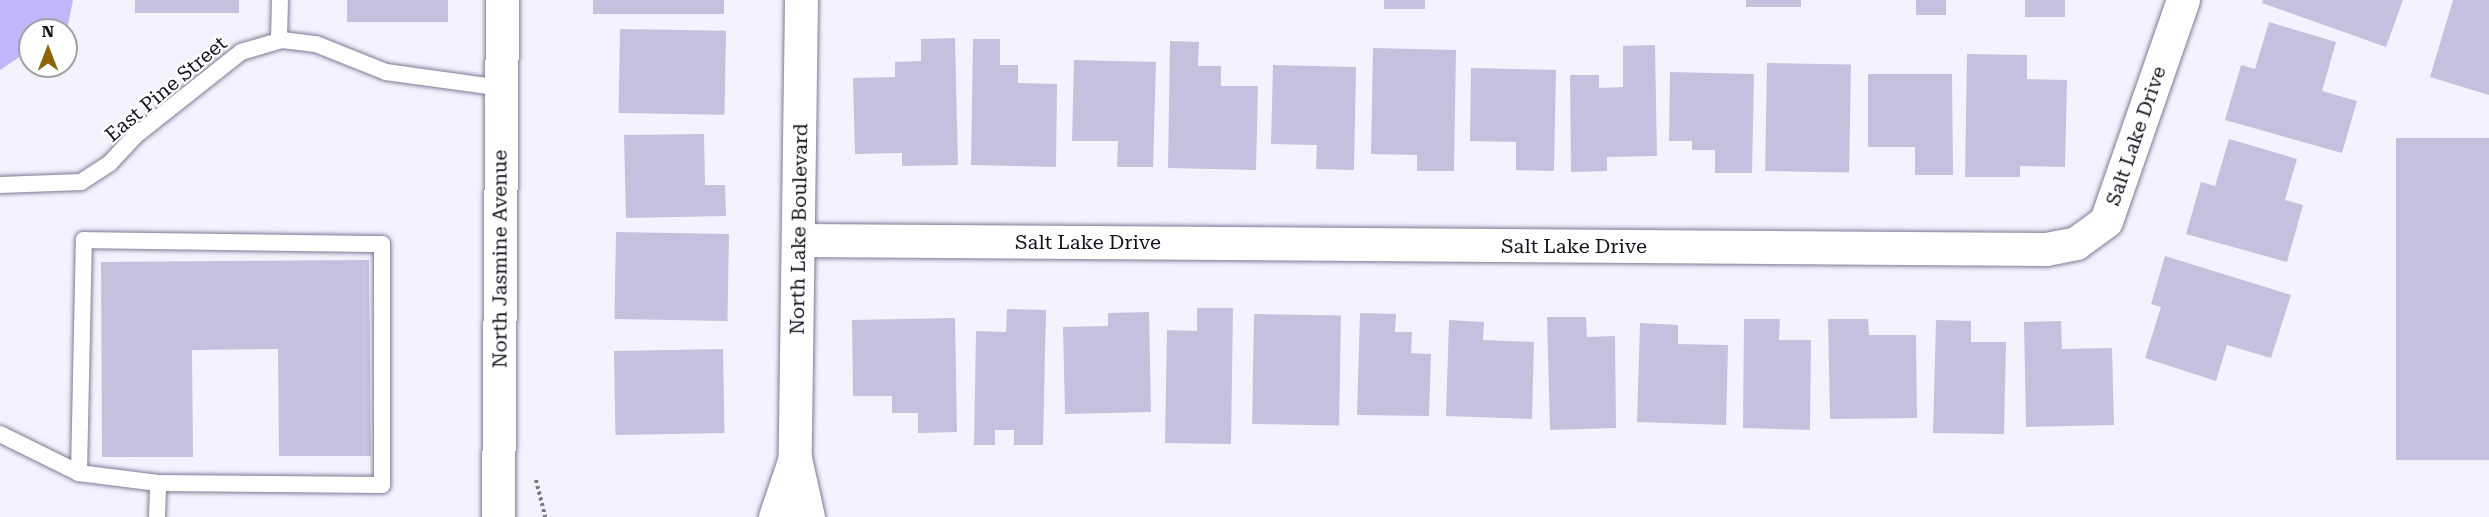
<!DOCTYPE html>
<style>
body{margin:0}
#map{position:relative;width:2489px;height:517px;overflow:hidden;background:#f4f2fe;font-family:"Roboto Serif",serif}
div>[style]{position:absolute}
.green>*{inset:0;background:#c0b7fb}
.building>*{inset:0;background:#c4c1de;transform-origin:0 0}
.path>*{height:4px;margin-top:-2px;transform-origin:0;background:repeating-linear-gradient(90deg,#797782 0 3px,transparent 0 6px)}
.roads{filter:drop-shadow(0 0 2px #7e7b95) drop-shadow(0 0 2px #7e7b95)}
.lane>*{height:16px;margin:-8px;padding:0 8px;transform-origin:8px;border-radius:8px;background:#fff}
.street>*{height:33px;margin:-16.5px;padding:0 16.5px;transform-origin:16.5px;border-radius:16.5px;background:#fff}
span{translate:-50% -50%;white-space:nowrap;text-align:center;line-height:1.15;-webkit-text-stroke:4.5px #fff;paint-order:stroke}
.street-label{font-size:20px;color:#13111b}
.north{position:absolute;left:18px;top:18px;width:60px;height:60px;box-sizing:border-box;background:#fff;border:2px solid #a1a0a4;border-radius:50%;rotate:0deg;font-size:16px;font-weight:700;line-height:24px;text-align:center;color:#13111b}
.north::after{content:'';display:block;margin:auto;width:21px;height:27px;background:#8e660a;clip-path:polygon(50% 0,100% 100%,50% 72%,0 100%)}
</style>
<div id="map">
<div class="green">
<i style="clip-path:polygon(0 0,73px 0,68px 25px,60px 30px,30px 30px,30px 50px,0 70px)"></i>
</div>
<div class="building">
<i style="left:135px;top:0;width:104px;height:13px"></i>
<i style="left:347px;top:0;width:101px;height:22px"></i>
<i style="left:593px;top:0;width:131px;height:14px"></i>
<i style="left:1384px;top:0;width:41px;height:9px"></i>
<i style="left:1746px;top:0;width:55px;height:7px"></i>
<i style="left:1916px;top:0;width:30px;height:15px"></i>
<i style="left:2025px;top:0;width:40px;height:17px"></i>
<i style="clip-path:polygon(2263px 0,2403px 0,2386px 47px,2262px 3px)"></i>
<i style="clip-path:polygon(2453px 0,2489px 0,2489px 95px,2430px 77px)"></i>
<i style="clip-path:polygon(2269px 22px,2336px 42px,2322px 91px,2357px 101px,2342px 153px,2225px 120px,2241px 65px,2255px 69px)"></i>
<i style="left:620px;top:29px;width:106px;height:84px;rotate:1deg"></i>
<i style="clip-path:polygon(955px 38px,958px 165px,902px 166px,902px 153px,855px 154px,853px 78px,895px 77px,895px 62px,921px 61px,921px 39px)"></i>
<i style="clip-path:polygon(973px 39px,1000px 39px,1000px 65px,1018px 65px,1018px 83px,1057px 84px,1056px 167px,971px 165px)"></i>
<i style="clip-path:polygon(1170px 41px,1199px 42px,1198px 66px,1221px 66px,1221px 86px,1258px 86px,1256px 170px,1168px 168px)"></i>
<i style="clip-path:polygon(1655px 45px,1657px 156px,1607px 157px,1607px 171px,1571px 172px,1570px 75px,1599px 75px,1599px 88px,1623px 87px,1623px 46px)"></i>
<i style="clip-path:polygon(1373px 48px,1456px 50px,1454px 171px,1417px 171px,1417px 155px,1371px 154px)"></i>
<i style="clip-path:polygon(1967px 54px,2027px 55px,2027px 79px,2067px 80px,2065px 167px,2020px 166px,2020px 177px,1965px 177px)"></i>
<i style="clip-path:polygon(1074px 60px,1156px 62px,1153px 167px,1117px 167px,1118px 141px,1072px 141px)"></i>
<i style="left:1767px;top:63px;width:84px;height:108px;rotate:1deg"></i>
<i style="clip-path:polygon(1273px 65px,1356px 67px,1354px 170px,1316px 169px,1317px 145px,1271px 144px)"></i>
<i style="clip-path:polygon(1471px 68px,1556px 70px,1554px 171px,1516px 170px,1516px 142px,1470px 141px)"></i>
<i style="clip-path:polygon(1670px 72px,1754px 74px,1752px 173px,1715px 173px,1715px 150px,1692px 150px,1692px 141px,1669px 141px)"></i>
<i style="clip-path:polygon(1868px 74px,1952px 74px,1953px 175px,1915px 175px,1915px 147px,1868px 147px)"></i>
<i style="clip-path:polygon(704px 134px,705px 185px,725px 185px,726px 216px,626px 218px,624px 135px)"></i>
<i style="left:2396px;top:138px;width:93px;height:322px"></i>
<i style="clip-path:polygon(2229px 139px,2297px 159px,2285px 200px,2303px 205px,2287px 262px,2186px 234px,2201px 182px,2215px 186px)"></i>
<i style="left:616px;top:232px;width:113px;height:87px;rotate:1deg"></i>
<i style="clip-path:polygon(2165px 256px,2291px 295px,2271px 358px,2227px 345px,2216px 381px,2145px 358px,2161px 307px,2151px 304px)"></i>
<i style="clip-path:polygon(369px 260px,371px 456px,279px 456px,278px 349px,192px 350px,193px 457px,102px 457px,101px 262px)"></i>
<i style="clip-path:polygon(1197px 308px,1233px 308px,1231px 444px,1165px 443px,1167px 330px,1197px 331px)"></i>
<i style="clip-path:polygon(1007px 309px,1046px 310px,1043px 445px,1014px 445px,1014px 430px,995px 430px,995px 445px,974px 445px,976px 331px,1006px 332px)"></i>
<i style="clip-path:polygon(1149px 312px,1151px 412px,1065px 414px,1063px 327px,1108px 326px,1108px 313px)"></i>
<i style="clip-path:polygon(1360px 313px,1396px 314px,1395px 332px,1412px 332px,1411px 353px,1431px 354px,1429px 416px,1357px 415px)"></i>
<i style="left:1254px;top:314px;width:87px;height:110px;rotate:1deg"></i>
<i style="clip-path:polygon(1547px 317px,1586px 317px,1587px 337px,1615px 336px,1616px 428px,1550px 430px)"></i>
<i style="clip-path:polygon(955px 318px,957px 432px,918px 433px,918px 413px,892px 413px,892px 396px,853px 396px,852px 320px)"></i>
<i style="clip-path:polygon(1744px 319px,1780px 319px,1779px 340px,1811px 340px,1810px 430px,1743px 428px)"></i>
<i style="clip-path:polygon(1828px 319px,1868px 319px,1869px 335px,1916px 335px,1917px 418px,1830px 419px)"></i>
<i style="clip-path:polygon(1449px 320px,1484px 322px,1483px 340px,1534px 342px,1532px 419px,1446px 416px)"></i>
<i style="clip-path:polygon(1936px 320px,1971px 321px,1971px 342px,2006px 342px,2004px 434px,1933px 433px)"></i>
<i style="clip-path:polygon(2061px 321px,2062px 349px,2112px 348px,2114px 425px,2026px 427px,2024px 322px)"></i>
<i style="clip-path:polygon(1640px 323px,1678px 325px,1678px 344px,1728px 345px,1726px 425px,1637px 422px)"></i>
<i style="left:723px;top:349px;width:84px;height:109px;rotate:89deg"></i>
</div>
<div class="path">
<i style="left:536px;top:480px;width:38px;rotate:76deg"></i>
</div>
<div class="roads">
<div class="lane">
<i style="left:279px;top:40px;width:40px;rotate:-88.6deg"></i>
<i style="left:0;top:185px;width:81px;rotate:-2.1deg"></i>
<i style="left:81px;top:182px;width:33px;rotate:-33deg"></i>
<i style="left:109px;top:164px;width:38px;rotate:-47deg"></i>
<i style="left:135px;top:136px;width:135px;rotate:-38.4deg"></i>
<i style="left:241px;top:52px;width:43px;rotate:-16.3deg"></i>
<i style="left:282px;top:40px;width:34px;rotate:7deg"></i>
<i style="left:316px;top:44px;width:75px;rotate:21.8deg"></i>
<i style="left:386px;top:72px;width:116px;rotate:7.9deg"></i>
<i style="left:84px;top:240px;width:298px;rotate:0.8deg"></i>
<i style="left:382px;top:244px;width:241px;rotate:90deg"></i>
<i style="left:382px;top:485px;width:224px;rotate:-179.5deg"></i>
<i style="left:158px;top:483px;width:80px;rotate:-172.8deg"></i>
<i style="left:79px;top:473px;width:233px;rotate:-88.8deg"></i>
<i style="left:0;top:434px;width:88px;rotate:26.3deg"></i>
<i style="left:157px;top:517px;width:34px;rotate:-88deg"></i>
</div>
<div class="street">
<i style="left:801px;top:0;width:458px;rotate:90.8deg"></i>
<i style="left:795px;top:458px;width:60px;rotate:77.6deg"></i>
<i style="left:800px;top:240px;width:1246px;rotate:0.41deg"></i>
<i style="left:2046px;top:249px;width:31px;rotate:-11deg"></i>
<i style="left:2076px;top:243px;width:37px;rotate:-36deg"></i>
<i style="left:2106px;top:221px;width:234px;rotate:-70.8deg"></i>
<i style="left:498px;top:517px;width:517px;rotate:-89.56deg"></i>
<i style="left:775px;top:517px;width:62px;rotate:-71.3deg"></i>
</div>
</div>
<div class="street-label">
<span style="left:166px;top:89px;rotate:-40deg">East Pine Street</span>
<span style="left:2136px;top:136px;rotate:-71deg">Salt Lake Drive</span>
<span style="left:799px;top:229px;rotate:-89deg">North Lake Boulevard</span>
<span style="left:1088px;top:242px">Salt Lake Drive</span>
<span style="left:1574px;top:246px">Salt Lake Drive</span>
<span style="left:500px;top:259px;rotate:-90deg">North Jasmine Avenue</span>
</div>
<div class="north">N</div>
</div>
